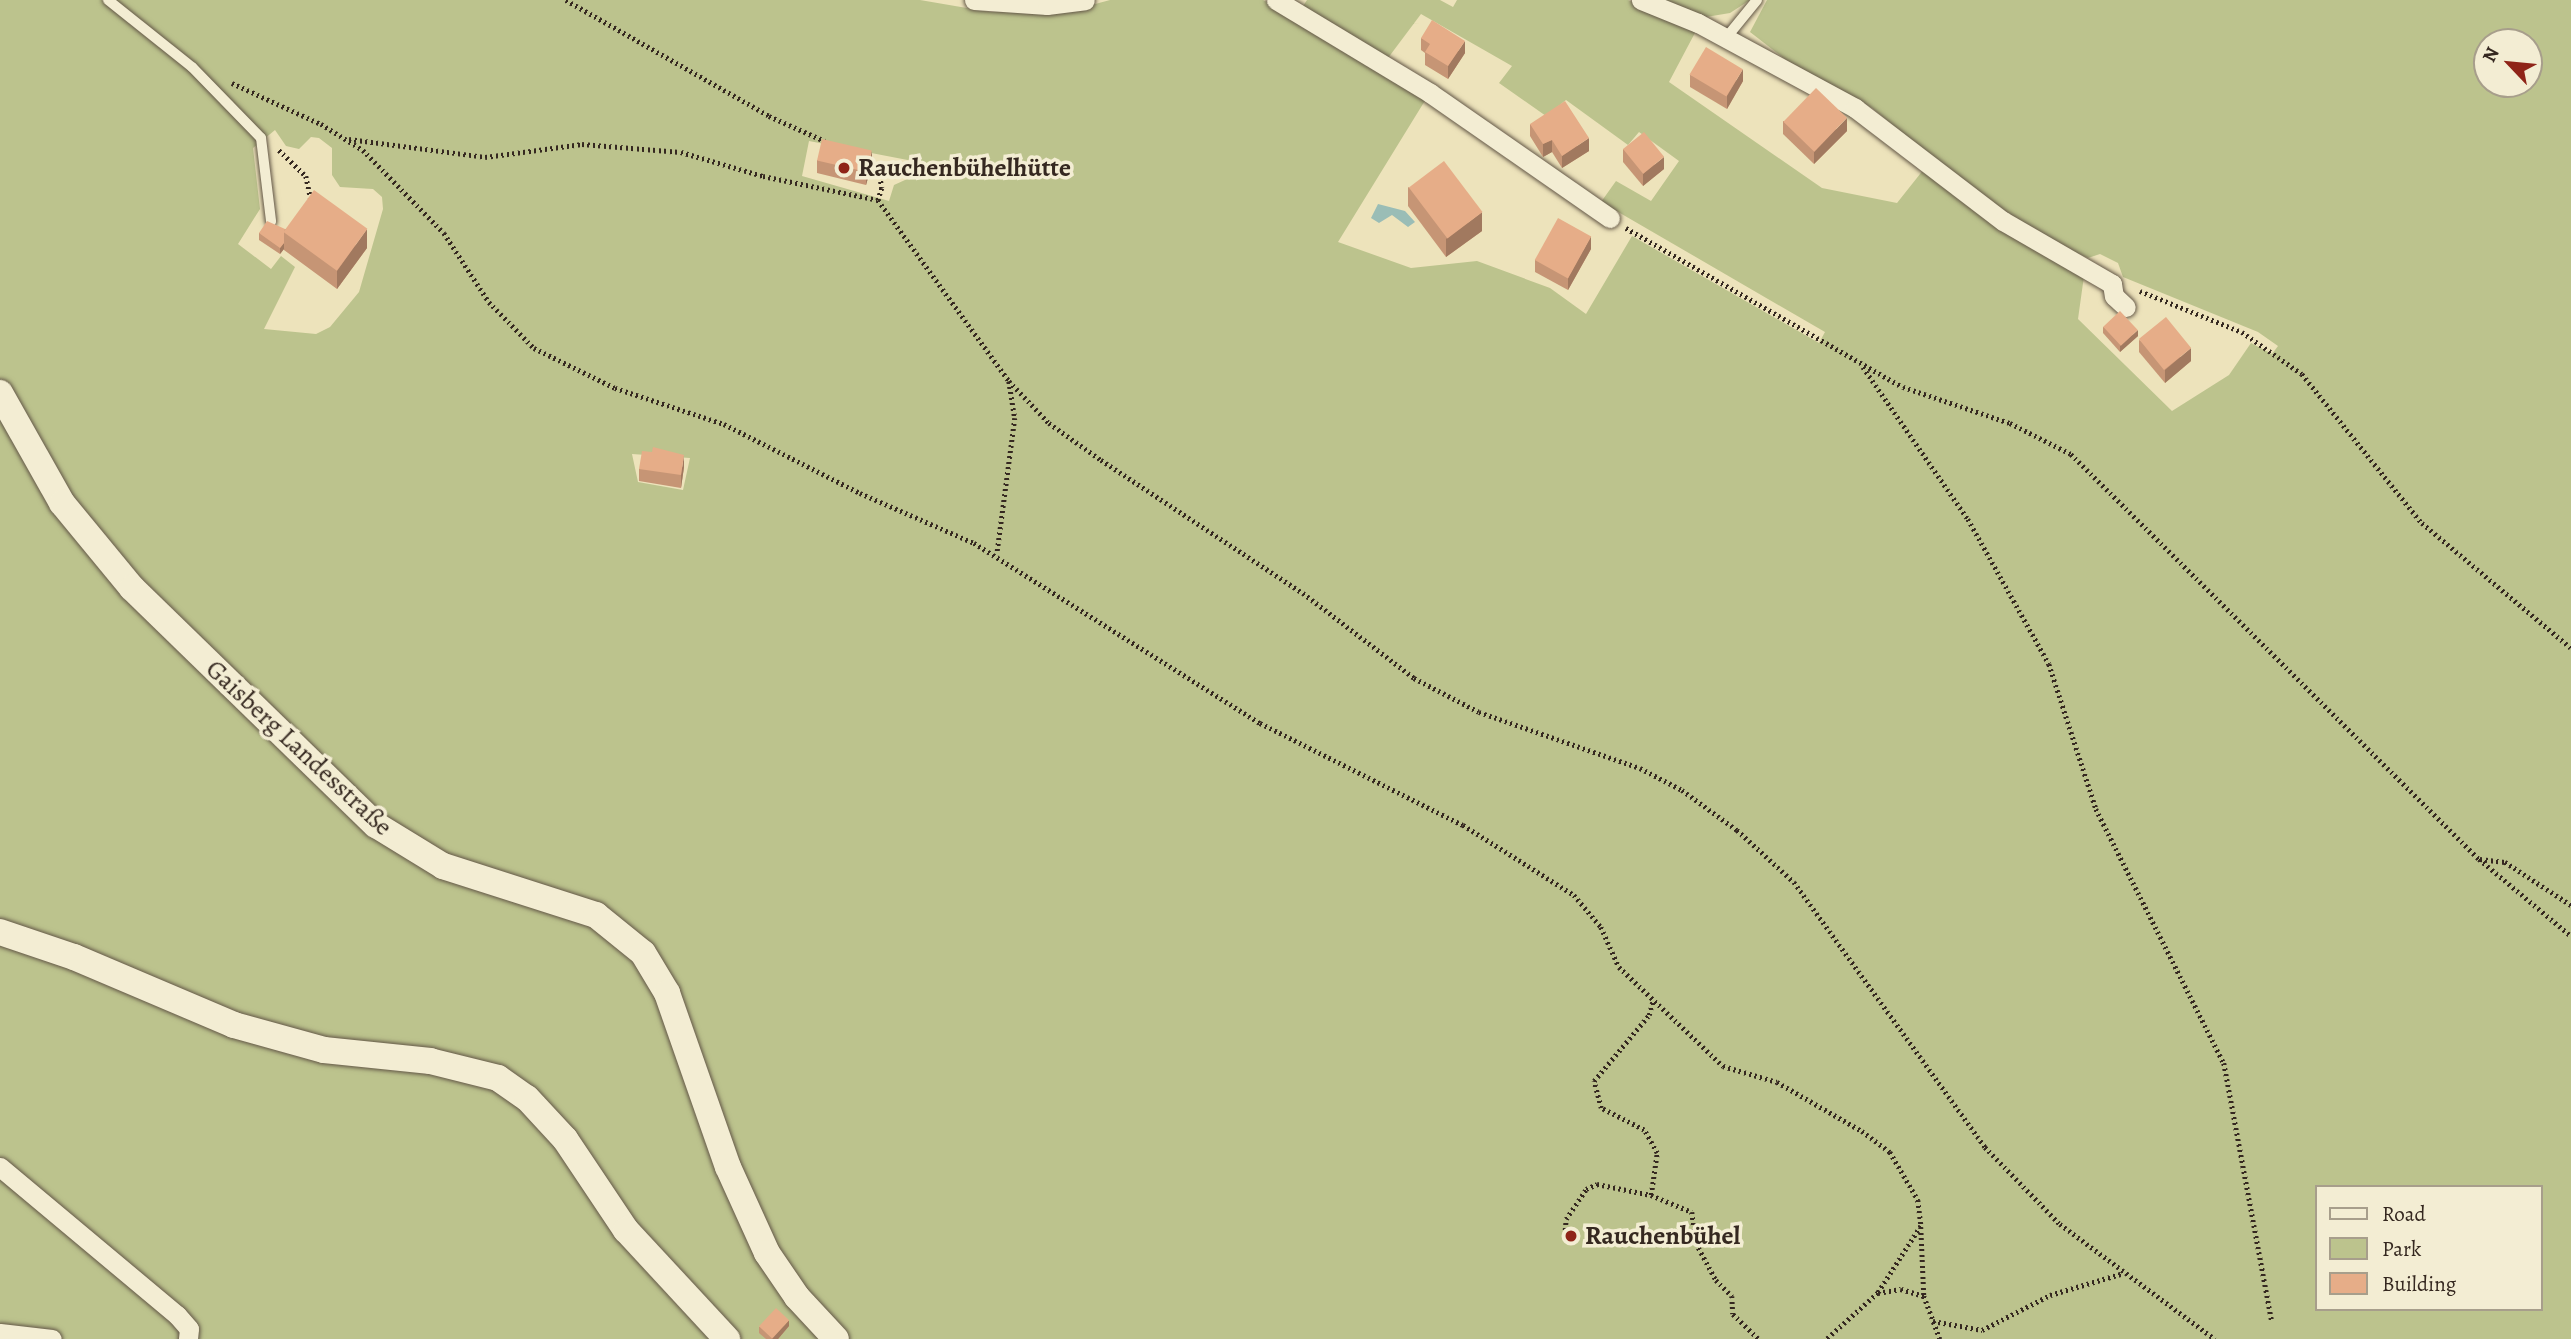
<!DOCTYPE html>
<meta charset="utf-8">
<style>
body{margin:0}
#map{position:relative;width:2571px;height:1339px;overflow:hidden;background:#ede3bb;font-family:Alegreya,serif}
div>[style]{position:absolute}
.green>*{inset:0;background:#bcc38d}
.water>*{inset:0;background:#9abdb6}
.path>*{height:4.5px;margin-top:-2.25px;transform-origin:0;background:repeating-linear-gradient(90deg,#352820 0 2px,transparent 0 5.5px)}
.roads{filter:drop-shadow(0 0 2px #635747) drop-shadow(0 0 2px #635747)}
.service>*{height:10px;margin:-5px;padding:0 5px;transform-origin:5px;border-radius:5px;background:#f3edd3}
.minor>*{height:19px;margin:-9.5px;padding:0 9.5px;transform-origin:9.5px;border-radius:9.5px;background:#f3edd3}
.secondary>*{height:26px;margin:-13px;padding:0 13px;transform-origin:13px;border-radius:13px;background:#f3edd3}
.wall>*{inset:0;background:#c69575}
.shaded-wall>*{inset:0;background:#a1795f}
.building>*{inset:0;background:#e6ad88;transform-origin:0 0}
.dots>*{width:19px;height:19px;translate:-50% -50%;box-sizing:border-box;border:4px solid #f3edd3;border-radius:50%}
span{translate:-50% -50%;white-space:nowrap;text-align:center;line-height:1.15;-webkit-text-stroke:7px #f3edd3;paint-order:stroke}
.poi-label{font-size:26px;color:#352820;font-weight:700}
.left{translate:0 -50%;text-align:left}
.street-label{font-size:26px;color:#352820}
.legend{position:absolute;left:2315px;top:1185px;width:228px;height:126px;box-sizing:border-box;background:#f3edd3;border:2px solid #a79e8b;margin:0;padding:9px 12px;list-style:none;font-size:21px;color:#352820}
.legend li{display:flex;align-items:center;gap:14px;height:35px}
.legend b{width:35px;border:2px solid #a79e8b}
.north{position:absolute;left:2473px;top:28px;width:70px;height:70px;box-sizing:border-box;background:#f3edd3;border:2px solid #a79e8b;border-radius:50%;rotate:296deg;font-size:19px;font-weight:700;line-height:28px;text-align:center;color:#352820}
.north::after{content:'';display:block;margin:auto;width:24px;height:32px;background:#8f2418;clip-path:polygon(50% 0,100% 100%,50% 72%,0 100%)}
</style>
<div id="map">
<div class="green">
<i style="clip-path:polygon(evenodd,0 0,920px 0,990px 12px,1066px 12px,1110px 0,1263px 0,1299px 18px,1426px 99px,1338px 242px,1411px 268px,1477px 261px,1550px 288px,1586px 314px,1632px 236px,1819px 343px,1825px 332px,1601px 202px,1616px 181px,1651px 201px,1679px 161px,1639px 132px,1628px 145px,1566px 100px,1546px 116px,1499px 83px,1512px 66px,1421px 14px,1388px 58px,1303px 6px,1307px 0,1440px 0,1453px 7px,1457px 0,1628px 0,1697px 29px,1669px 82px,1822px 188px,1897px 203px,1924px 169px,2084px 276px,2078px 319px,2172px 411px,2229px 375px,2251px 343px,2272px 354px,2278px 346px,2258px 332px,2123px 277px,2118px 263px,2100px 254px,2088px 258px,2053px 243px,1994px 208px,1872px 108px,1786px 60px,1750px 32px,1767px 0,2571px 0,2571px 1339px,0 1339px,0 0,2487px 42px,2529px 42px,2529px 84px,2487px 84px,2487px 42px,0 0,275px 130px,286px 146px,299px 149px,311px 137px,319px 138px,332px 148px,332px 175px,340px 187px,373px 189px,382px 197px,383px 209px,359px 292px,330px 327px,316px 334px,264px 329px,295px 267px,281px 256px,271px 269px,238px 244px,260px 209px,253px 148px,275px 130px,0 0,809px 141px,918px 162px,916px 175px,894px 185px,889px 201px,802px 176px,809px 141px,0 0,632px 454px,690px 458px,683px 490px,638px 482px,632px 454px,0 0,2317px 1187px,2541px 1187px,2541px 1309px,2317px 1309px,2317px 1187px)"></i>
<i style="clip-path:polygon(1657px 0,1750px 0,1730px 13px,1706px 17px)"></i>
</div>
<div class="water">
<i style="clip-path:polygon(1378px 204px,1405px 211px,1415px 222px,1408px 227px,1392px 215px,1379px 223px,1371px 218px)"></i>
</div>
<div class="path">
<i style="left:566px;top:0;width:234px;rotate:29.7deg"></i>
<i style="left:769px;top:116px;width:61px;rotate:24.1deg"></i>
<i style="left:232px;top:83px;width:98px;rotate:24.7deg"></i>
<i style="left:321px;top:124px;width:49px;rotate:31.8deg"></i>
<i style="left:363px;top:150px;width:116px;rotate:45.7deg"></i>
<i style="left:444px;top:233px;width:82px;rotate:56.9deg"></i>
<i style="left:489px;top:302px;width:64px;rotate:45.6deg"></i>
<i style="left:534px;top:348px;width:90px;rotate:26.3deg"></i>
<i style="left:615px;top:388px;width:115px;rotate:18.3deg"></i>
<i style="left:724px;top:424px;width:153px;rotate:26.9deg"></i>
<i style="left:860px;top:493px;width:124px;rotate:23.7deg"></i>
<i style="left:974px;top:543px;width:338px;rotate:32.2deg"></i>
<i style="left:1260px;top:723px;width:227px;rotate:26.7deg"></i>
<i style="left:1463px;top:825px;width:131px;rotate:32.2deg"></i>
<i style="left:1574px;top:895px;width:42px;rotate:49.8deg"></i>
<i style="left:1601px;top:927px;width:44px;rotate:65.8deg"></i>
<i style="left:1619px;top:967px;width:144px;rotate:43.6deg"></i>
<i style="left:1723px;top:1066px;width:56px;rotate:16.5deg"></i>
<i style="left:1777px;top:1082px;width:98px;rotate:30deg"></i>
<i style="left:1862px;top:1131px;width:35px;rotate:37deg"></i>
<i style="left:1890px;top:1152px;width:56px;rotate:59.7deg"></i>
<i style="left:1918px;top:1200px;width:26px;rotate:83deg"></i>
<i style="left:1921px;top:1226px;width:80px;rotate:122.7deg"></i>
<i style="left:1878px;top:1293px;width:69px;rotate:138deg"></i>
<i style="left:349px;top:139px;width:137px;rotate:7.5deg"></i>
<i style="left:485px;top:157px;width:98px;rotate:-7.6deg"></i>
<i style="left:582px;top:144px;width:99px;rotate:4.6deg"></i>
<i style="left:681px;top:152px;width:85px;rotate:16.3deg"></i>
<i style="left:763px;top:176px;width:117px;rotate:11.8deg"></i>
<i style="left:878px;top:200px;width:223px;rotate:54.1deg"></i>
<i style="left:1009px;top:381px;width:37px;rotate:81deg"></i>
<i style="left:1015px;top:418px;width:138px;rotate:97.5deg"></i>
<i style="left:279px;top:150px;width:37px;rotate:44deg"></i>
<i style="left:306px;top:176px;width:24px;rotate:78deg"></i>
<i style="left:868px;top:160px;width:11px;rotate:27deg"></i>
<i style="left:878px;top:165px;width:23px;rotate:80deg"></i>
<i style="left:882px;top:188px;width:13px;rotate:108deg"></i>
<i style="left:1626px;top:228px;width:319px;rotate:29.9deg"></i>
<i style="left:1903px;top:387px;width:113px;rotate:18.6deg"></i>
<i style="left:2010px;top:423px;width:68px;rotate:26.9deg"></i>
<i style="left:2071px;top:454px;width:575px;rotate:44.79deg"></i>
<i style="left:2479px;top:859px;width:120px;rotate:39.9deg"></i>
<i style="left:2140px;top:291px;width:110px;rotate:21.9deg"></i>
<i style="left:2242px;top:332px;width:73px;rotate:35deg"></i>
<i style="left:2302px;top:374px;width:191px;rotate:51.2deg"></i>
<i style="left:2422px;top:523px;width:194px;rotate:40deg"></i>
<i style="left:1863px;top:367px;width:185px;rotate:55.4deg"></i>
<i style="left:1968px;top:519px;width:166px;rotate:60.8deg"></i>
<i style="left:2049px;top:664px;width:152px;rotate:72deg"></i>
<i style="left:2096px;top:809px;width:284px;rotate:63.3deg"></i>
<i style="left:2224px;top:1063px;width:262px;rotate:79.5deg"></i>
<i style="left:1009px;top:381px;width:58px;rotate:46.4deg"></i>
<i style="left:1049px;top:423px;width:64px;rotate:35.4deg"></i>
<i style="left:1101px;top:460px;width:242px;rotate:33.4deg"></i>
<i style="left:1303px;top:593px;width:140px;rotate:37.4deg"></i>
<i style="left:1414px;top:678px;width:73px;rotate:27.6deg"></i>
<i style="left:1479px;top:712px;width:170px;rotate:19.2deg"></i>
<i style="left:1640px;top:768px;width:47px;rotate:27.6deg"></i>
<i style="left:1682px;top:790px;width:68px;rotate:36deg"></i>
<i style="left:1737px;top:830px;width:77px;rotate:42.4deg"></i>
<i style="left:1794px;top:882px;width:327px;rotate:54.2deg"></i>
<i style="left:1985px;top:1147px;width:107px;rotate:45.8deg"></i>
<i style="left:2060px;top:1224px;width:193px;rotate:36.6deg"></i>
<i style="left:2480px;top:859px;width:25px;rotate:7deg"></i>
<i style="left:2505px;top:862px;width:79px;rotate:33.1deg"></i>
<i style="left:1651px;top:1195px;width:42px;rotate:-81.9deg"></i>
<i style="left:1657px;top:1153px;width:26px;rotate:-119deg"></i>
<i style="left:1644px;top:1130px;width:48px;rotate:-152.9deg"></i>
<i style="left:1601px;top:1108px;width:28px;rotate:-105deg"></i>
<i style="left:1594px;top:1081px;width:86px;rotate:-50.2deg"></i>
<i style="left:1649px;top:1015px;width:16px;rotate:-75deg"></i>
<i style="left:1921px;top:1227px;width:69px;rotate:87.5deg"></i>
<i style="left:1924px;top:1296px;width:46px;rotate:69.6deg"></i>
<i style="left:1571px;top:1236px;width:8px;rotate:-135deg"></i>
<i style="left:1565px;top:1230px;width:11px;rotate:-85deg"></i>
<i style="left:1566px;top:1219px;width:36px;rotate:-56deg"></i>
<i style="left:1586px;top:1189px;width:12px;rotate:-24deg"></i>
<i style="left:1597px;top:1184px;width:55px;rotate:11.5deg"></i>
<i style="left:1651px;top:1195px;width:44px;rotate:22.5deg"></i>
<i style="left:1692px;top:1212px;width:31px;rotate:83deg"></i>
<i style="left:1696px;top:1243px;width:42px;rotate:61.6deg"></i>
<i style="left:1716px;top:1280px;width:23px;rotate:45deg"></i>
<i style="left:1732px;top:1296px;width:18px;rotate:87deg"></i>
<i style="left:1733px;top:1314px;width:36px;rotate:44deg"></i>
<i style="left:1878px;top:1293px;width:23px;rotate:-10deg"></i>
<i style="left:1901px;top:1289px;width:24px;rotate:17deg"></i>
<i style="left:1933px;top:1321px;width:50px;rotate:10.4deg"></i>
<i style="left:1982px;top:1330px;width:76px;rotate:-27.2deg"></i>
<i style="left:2050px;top:1295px;width:77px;rotate:-16.6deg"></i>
</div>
<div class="roads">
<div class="service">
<i style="left:108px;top:0;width:107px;rotate:38.6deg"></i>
<i style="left:192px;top:67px;width:99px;rotate:45.8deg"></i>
<i style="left:261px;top:138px;width:84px;rotate:83.1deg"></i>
<i style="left:1726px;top:38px;width:49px;rotate:-50.8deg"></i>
</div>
<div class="minor">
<i style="left:974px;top:0;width:73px;rotate:3.9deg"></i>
<i style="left:1047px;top:5px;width:38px;rotate:-7deg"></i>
<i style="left:1276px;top:0;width:180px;rotate:31.1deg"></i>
<i style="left:1430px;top:93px;width:219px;rotate:34.8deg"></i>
<i style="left:1641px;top:0;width:61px;rotate:22deg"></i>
<i style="left:1698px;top:23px;width:179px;rotate:28.4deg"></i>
<i style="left:1855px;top:108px;width:186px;rotate:37.4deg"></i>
<i style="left:2003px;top:221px;width:126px;rotate:30deg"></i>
<i style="left:2112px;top:284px;width:12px;rotate:81deg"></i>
<i style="left:2114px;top:296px;width:16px;rotate:43deg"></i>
<i style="left:0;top:1167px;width:231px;rotate:39.9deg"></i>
<i style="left:177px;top:1315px;width:18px;rotate:49deg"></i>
<i style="left:189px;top:1329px;width:10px;rotate:96deg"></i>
<i style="left:0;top:1333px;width:52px;rotate:6.6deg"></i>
</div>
<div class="secondary">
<i style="left:0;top:393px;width:126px;rotate:60.6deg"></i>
<i style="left:62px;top:503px;width:110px;rotate:50.5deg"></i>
<i style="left:132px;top:588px;width:340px;rotate:44.2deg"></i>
<i style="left:376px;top:825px;width:79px;rotate:31.5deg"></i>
<i style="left:443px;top:866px;width:161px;rotate:17.8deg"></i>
<i style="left:596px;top:915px;width:60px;rotate:39deg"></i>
<i style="left:643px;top:953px;width:47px;rotate:59deg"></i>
<i style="left:667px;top:993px;width:184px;rotate:70.7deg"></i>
<i style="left:728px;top:1167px;width:94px;rotate:65.6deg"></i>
<i style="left:767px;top:1253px;width:53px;rotate:55.7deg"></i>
<i style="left:797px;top:1297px;width:57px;rotate:47.1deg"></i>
<i style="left:0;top:932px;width:78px;rotate:18.7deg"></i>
<i style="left:74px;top:957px;width:174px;rotate:23deg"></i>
<i style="left:234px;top:1025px;width:93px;rotate:15.5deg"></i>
<i style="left:324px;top:1050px;width:107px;rotate:5.9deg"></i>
<i style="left:430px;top:1061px;width:70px;rotate:14deg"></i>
<i style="left:498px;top:1078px;width:35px;rotate:35deg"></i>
<i style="left:527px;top:1098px;width:56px;rotate:47.2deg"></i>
<i style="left:565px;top:1139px;width:110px;rotate:56.2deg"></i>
<i style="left:626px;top:1230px;width:149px;rotate:47.2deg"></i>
</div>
</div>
<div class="wall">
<i style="clip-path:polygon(1421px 38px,1465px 53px,1448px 79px,1425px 65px,1425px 53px,1421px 50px)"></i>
<i style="clip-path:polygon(1690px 75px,1743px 81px,1727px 109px,1690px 87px)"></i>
<i style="clip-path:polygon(1783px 121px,1847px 131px,1814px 164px,1783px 134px)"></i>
<i style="clip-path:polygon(1530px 124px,1589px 151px,1562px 168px,1552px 152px,1543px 157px,1530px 136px)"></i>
<i style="clip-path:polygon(1623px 149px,1664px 169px,1643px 186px,1623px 162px)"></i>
<i style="clip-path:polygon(817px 160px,872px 164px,866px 185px,817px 173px)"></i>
<i style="clip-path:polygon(1408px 187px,1482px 231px,1446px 257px,1408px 206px)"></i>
<i style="clip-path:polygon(285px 229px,367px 248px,337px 289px,284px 250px,284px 249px,280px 254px,259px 240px,259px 233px)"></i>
<i style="clip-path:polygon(1591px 249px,1568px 290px,1535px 272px,1535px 260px)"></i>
<i style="clip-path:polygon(2103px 327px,2138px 336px,2120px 352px,2103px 333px)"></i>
<i style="clip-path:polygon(2139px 340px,2191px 361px,2165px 383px,2139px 352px)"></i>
<i style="clip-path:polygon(684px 467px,681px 488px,639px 481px,639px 469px)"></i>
<i style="clip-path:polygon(789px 1326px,778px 1339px,766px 1339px,759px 1333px,759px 1327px)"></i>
</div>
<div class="shaded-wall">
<i style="clip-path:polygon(1465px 41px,1465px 53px,1448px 79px,1448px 66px)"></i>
<i style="clip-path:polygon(1743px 69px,1743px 81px,1727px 109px,1727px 96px)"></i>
<i style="clip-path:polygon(1847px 118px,1847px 131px,1814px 164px,1814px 152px)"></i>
<i style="clip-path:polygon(1589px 138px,1589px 151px,1562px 168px,1562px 156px)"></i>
<i style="clip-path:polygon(1552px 140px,1552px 152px,1543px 157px,1543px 144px)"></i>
<i style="clip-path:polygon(872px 151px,872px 164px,866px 185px,866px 173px)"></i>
<i style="clip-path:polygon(1664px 157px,1664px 169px,1643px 186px,1643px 174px)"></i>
<i style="clip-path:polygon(1482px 212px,1482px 231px,1446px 257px,1446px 239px)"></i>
<i style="clip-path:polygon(367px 229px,367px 248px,337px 289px,337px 271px)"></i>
<i style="clip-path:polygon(1591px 236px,1591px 249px,1568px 290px,1568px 278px)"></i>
<i style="clip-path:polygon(284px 243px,284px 249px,280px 254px,280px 248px)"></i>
<i style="clip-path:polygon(2138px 330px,2138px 336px,2120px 352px,2120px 346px)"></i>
<i style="clip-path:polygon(2191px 348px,2191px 361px,2165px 383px,2165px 370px)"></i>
<i style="clip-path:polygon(684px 455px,684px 467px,681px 488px,681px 475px)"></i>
<i style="clip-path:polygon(789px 1320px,789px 1326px,778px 1339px,772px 1339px)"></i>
</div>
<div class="building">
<i style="clip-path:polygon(1432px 20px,1465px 41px,1448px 66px,1425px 52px,1430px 44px,1421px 38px)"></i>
<i style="left:1706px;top:47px;width:43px;height:32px;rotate:31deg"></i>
<i style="left:1816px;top:88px;width:43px;height:47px;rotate:44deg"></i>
<i style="clip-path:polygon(1565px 101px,1589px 138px,1562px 156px,1552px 140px,1543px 144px,1530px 124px)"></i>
<i style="left:1644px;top:132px;width:32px;height:27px;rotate:51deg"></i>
<i style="left:822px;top:139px;width:51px;height:22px;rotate:13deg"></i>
<i style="left:1444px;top:161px;width:64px;height:44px;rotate:53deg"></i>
<i style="left:314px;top:190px;width:66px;height:52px;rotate:36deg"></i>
<i style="left:1558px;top:218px;width:38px;height:48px;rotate:29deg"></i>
<i style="clip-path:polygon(267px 221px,285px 229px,284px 232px,284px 243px,280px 248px,259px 233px)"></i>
<i style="left:2120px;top:311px;width:26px;height:23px;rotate:47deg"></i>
<i style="left:2166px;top:317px;width:40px;height:35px;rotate:51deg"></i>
<i style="clip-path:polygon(653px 447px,684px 455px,681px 475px,639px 469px,642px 451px,652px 452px)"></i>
<i style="left:776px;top:1308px;width:18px;height:25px;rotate:43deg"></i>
</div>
<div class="dots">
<i style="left:844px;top:168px;background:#8f2418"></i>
<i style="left:1571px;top:1236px;background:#8f2418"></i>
</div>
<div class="poi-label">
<span class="left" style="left:858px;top:168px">Rauchenbühelhütte</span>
<span class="left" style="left:1585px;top:1236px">Rauchenbühel</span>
</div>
<div class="street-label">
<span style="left:299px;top:748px;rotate:43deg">Gaisberg Landesstraße</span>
</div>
<ul class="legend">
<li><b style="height:9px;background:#f3edd3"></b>Road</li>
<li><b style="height:19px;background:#bcc38d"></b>Park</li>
<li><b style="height:19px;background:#e6ad88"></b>Building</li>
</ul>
<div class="north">N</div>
</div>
